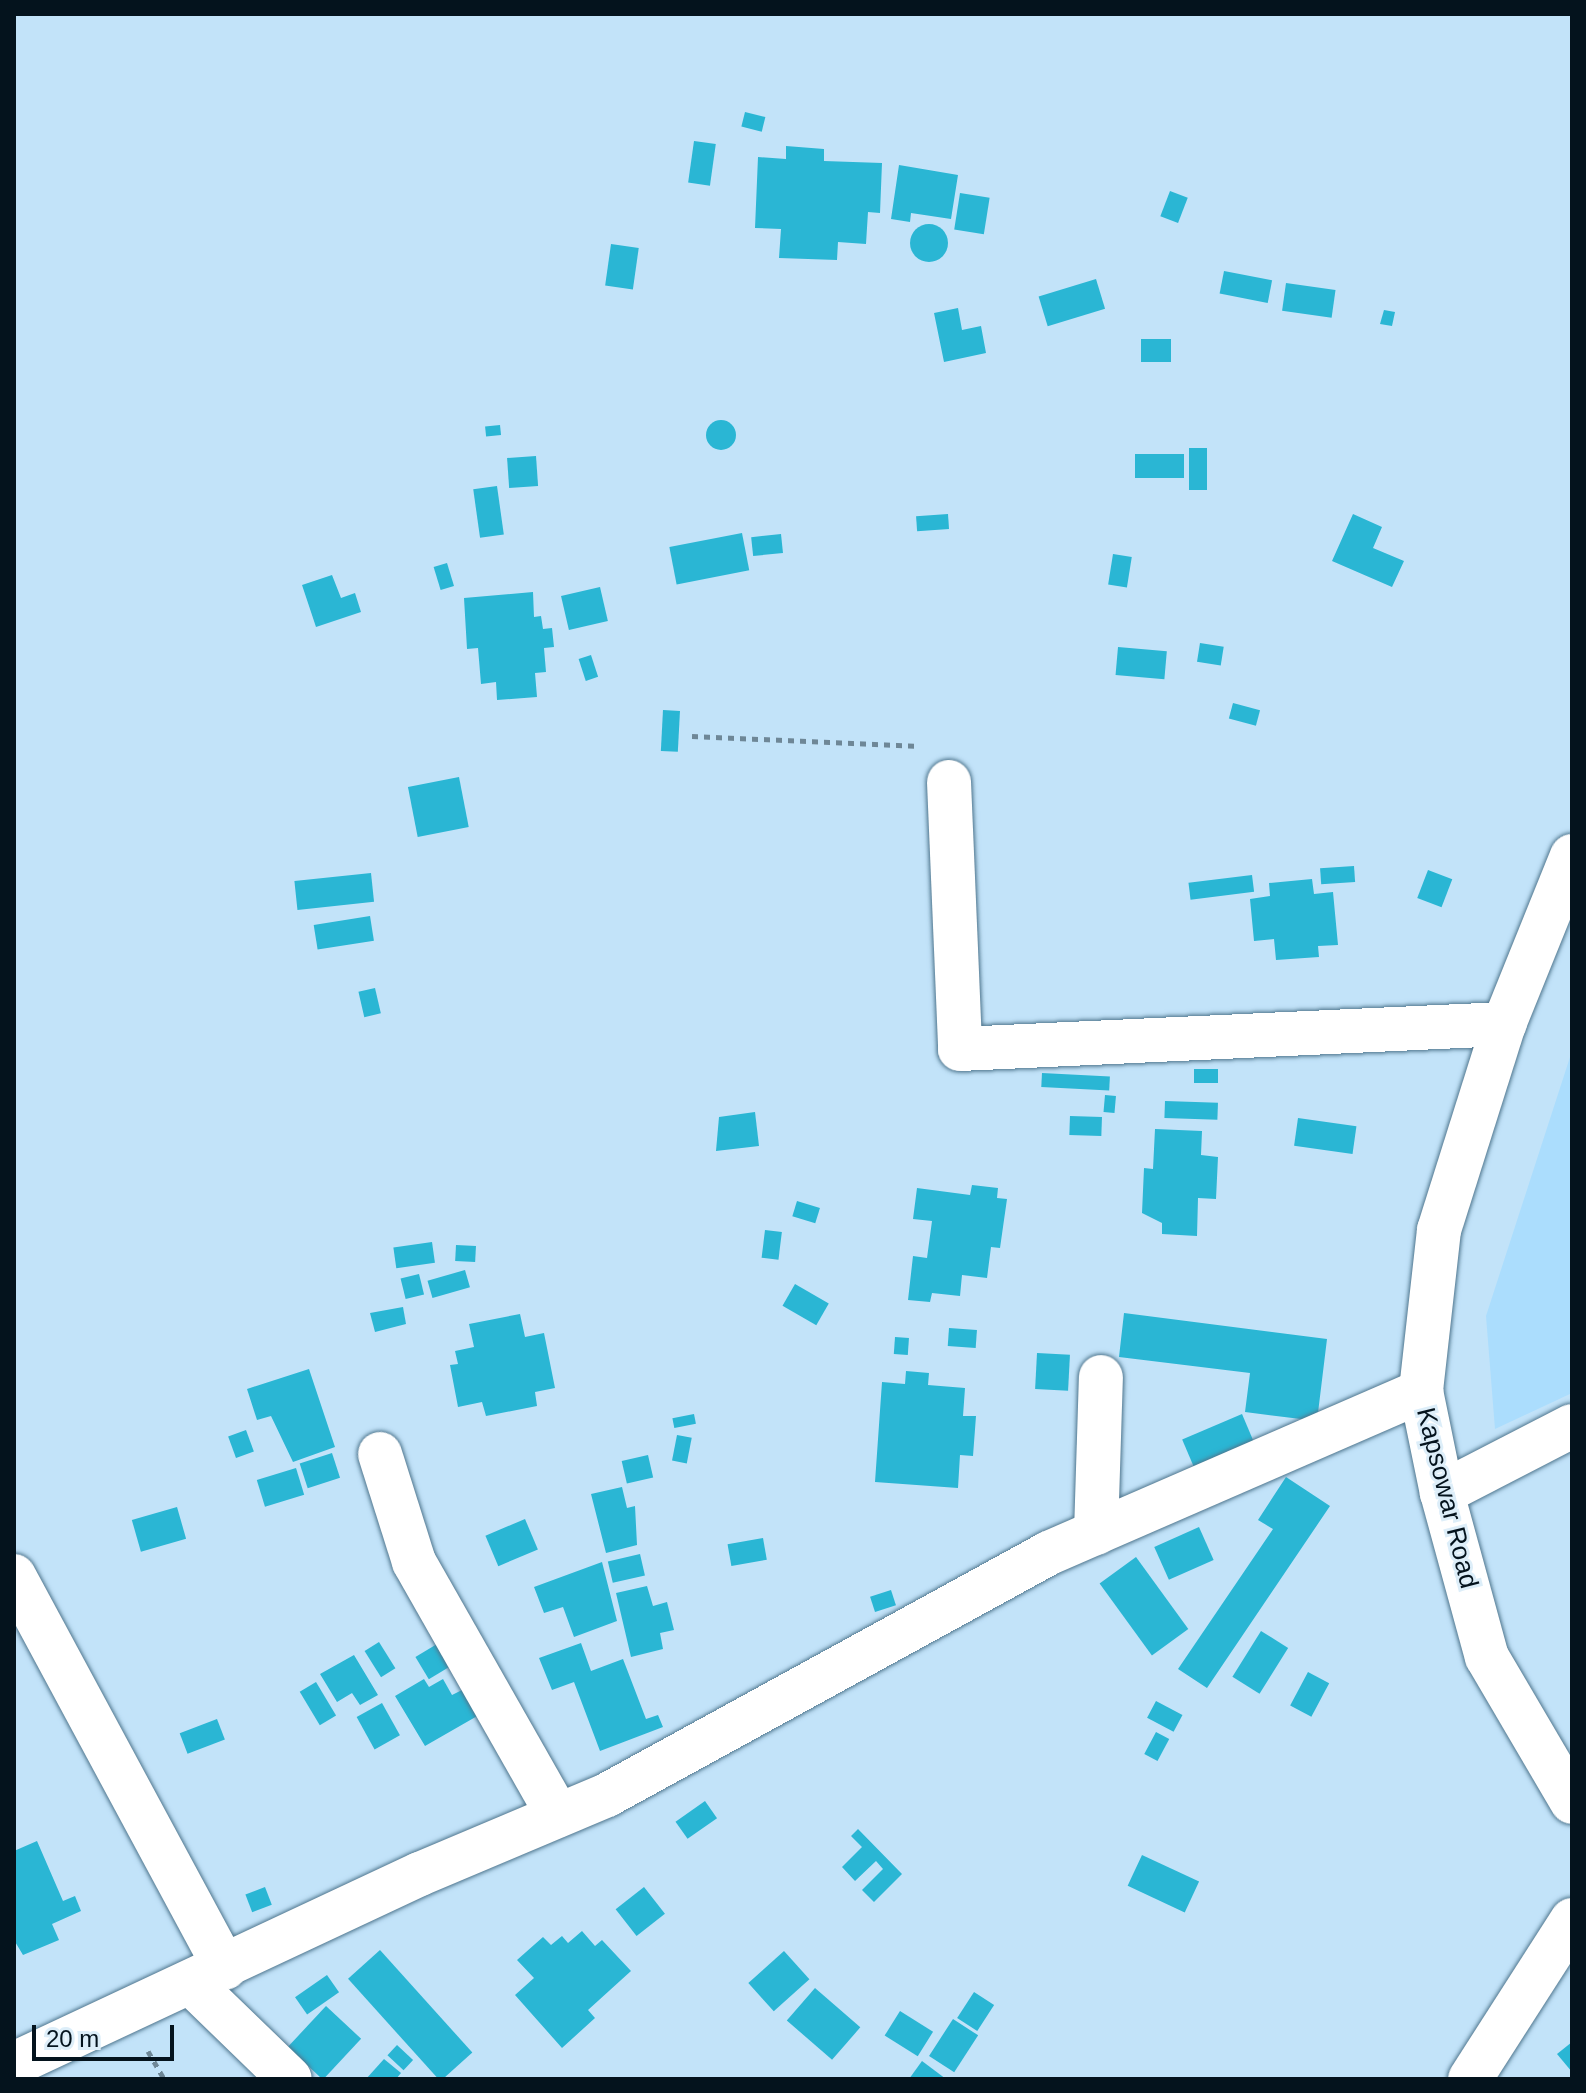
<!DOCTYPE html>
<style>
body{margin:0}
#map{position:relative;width:1586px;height:2093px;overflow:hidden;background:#c2e3f9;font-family:Helvetica,sans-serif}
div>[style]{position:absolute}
.built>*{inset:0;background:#abddfd}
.building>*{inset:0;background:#2ab6d4;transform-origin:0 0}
.round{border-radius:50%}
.path>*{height:5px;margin-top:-2.5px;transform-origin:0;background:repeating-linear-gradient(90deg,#6e8797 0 6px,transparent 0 12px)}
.roads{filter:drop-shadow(0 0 2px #4f768e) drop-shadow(0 0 2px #4f768e)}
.minor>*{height:44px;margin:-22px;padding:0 22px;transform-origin:22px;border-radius:22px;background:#fff}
.major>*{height:44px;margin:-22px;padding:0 22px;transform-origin:22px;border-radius:22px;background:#fff}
span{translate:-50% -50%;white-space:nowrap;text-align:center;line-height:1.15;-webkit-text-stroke:6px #ddeef9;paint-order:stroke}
.street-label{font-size:26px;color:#04131d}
.frame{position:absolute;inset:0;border:16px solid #04131d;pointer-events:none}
.scale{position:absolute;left:32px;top:2025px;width:142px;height:36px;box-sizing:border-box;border:4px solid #04131d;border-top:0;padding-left:10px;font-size:24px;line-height:28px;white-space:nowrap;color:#04131d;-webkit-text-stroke:6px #ddeef9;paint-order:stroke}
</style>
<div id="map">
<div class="built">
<i style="clip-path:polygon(1572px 1051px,1572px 1393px,1495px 1429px,1486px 1316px)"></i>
</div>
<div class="building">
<i style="left:745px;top:112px;width:21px;height:15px;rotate:14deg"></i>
<i style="left:694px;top:141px;width:22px;height:42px;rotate:8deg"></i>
<i style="clip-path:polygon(786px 146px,824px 149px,824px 161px,882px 163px,880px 213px,868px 212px,866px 244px,838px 242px,837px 260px,779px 258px,781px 229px,755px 228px,758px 157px,786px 159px)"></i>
<i style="clip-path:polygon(899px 165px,958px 175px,951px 219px,911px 213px,910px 222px,891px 219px)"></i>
<i style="left:1170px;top:191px;width:19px;height:27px;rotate:21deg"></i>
<i style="left:960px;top:193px;width:30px;height:37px;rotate:9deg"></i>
<i class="round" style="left:910px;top:224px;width:38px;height:38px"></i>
<i style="left:611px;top:244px;width:28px;height:42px;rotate:8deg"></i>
<i style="left:1224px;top:271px;width:49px;height:23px;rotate:11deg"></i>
<i style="left:1096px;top:279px;width:31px;height:60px;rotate:73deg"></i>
<i style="left:1286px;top:283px;width:50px;height:28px;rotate:8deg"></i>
<i style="clip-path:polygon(958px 308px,962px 330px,981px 326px,986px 353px,944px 362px,934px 313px)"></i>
<i style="clip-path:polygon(1384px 310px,1395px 312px,1392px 326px,1380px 324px)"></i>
<i style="left:1171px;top:339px;width:23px;height:30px;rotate:90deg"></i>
<i class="round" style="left:706px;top:420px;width:30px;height:30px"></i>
<i style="left:500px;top:425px;width:10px;height:15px;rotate:84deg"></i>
<i style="left:1189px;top:448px;width:18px;height:42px"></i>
<i style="left:1135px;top:454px;width:49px;height:24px"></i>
<i style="left:536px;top:456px;width:30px;height:29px;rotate:86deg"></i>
<i style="left:497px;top:486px;width:49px;height:24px;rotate:82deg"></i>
<i style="left:948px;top:514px;width:15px;height:32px;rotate:86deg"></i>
<i style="clip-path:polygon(1353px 514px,1382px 527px,1373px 548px,1404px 561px,1392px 587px,1332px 561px)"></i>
<i style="left:742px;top:533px;width:38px;height:74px;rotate:79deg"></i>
<i style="left:781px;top:534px;width:19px;height:30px;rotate:84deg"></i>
<i style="left:1113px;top:554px;width:19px;height:31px;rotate:9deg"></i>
<i style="left:447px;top:563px;width:24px;height:14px;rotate:73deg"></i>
<i style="clip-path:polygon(332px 575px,341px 598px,355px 593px,361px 612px,316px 627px,302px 585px)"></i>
<i style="left:600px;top:587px;width:35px;height:40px;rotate:77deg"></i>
<i style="clip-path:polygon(533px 592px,534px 617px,541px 616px,543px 629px,552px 628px,554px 647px,544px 648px,546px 672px,535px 673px,537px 697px,497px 700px,496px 682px,481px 684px,478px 648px,467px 649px,464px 598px)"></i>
<i style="left:1200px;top:643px;width:24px;height:19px;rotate:9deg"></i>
<i style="left:1118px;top:647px;width:49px;height:28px;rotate:5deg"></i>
<i style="left:591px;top:655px;width:23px;height:13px;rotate:72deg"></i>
<i style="left:1233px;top:703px;width:28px;height:16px;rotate:15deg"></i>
<i style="left:663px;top:710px;width:17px;height:41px;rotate:3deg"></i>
<i style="left:459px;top:777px;width:51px;height:52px;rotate:79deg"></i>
<i style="left:1354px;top:866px;width:16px;height:34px;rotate:86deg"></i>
<i style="left:1428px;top:870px;width:26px;height:30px;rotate:21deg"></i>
<i style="left:371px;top:873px;width:29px;height:77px;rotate:84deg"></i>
<i style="left:1252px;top:875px;width:17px;height:64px;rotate:83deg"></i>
<i style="clip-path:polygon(1312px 879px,1314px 894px,1333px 892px,1338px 945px,1318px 946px,1319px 957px,1276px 960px,1274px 939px,1254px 941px,1250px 899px,1270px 896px,1269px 883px)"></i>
<i style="left:370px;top:916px;width:25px;height:57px;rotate:81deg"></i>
<i style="left:375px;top:988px;width:26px;height:17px;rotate:77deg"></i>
<i style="left:1194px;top:1069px;width:24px;height:14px"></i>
<i style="left:1042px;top:1073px;width:68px;height:14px;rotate:3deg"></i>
<i style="left:1105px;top:1095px;width:11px;height:17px;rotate:5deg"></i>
<i style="left:1165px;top:1101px;width:53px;height:17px;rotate:2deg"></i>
<i style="clip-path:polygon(755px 1112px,759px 1146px,716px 1151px,719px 1117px)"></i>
<i style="left:1070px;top:1116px;width:32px;height:19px;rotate:2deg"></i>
<i style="left:1298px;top:1118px;width:59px;height:28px;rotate:8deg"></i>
<i style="clip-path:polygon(1155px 1129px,1202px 1131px,1201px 1155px,1218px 1157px,1216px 1199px,1198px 1198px,1197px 1236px,1162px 1234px,1162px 1223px,1142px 1213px,1144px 1168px,1153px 1169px)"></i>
<i style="clip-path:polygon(972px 1185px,998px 1188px,997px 1198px,1007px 1199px,1000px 1248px,991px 1247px,987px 1278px,962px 1275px,960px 1296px,932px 1293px,930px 1302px,908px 1300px,913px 1256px,927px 1258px,932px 1221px,913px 1219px,917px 1188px,970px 1195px)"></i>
<i style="left:797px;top:1201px;width:24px;height:16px;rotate:17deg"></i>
<i style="left:765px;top:1230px;width:17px;height:28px;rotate:7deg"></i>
<i style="left:432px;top:1242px;width:21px;height:39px;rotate:82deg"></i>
<i style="left:456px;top:1245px;width:20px;height:16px;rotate:3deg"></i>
<i style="left:465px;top:1270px;width:18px;height:39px;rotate:74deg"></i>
<i style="left:419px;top:1274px;width:21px;height:19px;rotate:76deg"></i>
<i style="left:795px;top:1284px;width:39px;height:25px;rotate:30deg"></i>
<i style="clip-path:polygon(403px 1307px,406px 1324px,375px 1332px,370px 1313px)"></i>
<i style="clip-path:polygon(1124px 1313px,1327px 1339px,1317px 1421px,1245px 1412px,1250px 1373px,1119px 1357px)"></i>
<i style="clip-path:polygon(520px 1314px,525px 1337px,544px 1333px,555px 1388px,535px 1392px,537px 1406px,486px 1416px,482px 1402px,458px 1407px,450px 1365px,458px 1364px,455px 1351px,474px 1347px,469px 1324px)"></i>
<i style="left:949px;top:1328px;width:28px;height:18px;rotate:4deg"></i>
<i style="left:895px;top:1337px;width:14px;height:17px;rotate:4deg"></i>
<i style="left:1037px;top:1353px;width:33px;height:36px;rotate:3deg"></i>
<i style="clip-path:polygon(309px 1369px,335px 1447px,293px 1462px,271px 1416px,257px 1420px,247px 1389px)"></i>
<i style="clip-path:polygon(906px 1371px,929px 1373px,928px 1385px,965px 1388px,963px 1416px,976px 1416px,973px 1456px,960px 1455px,958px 1488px,875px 1482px,882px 1382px,905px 1384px)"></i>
<i style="left:694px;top:1414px;width:10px;height:22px;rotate:79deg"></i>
<i style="left:1242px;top:1414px;width:39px;height:65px;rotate:67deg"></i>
<i style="left:246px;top:1430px;width:23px;height:19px;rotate:70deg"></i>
<i style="left:677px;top:1435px;width:15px;height:26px;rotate:11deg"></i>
<i style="left:332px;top:1453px;width:26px;height:34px;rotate:72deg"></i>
<i style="left:648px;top:1455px;width:23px;height:27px;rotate:77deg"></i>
<i style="left:296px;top:1468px;width:28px;height:41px;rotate:73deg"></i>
<i style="clip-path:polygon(1286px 1477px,1330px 1506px,1207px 1688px,1178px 1669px,1273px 1529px,1258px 1520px)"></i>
<i style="clip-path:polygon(622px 1487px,627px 1508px,635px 1506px,637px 1545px,606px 1553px,591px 1494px)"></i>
<i style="left:177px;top:1507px;width:33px;height:47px;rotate:74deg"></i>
<i style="left:525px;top:1519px;width:33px;height:43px;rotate:67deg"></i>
<i style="left:1199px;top:1527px;width:36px;height:49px;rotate:66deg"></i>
<i style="left:763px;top:1538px;width:22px;height:36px;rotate:80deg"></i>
<i style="left:640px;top:1554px;width:22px;height:33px;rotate:77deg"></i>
<i style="left:1136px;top:1557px;width:89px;height:45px;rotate:54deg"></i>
<i style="clip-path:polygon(602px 1562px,617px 1621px,574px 1637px,563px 1607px,544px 1613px,534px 1587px)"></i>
<i style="clip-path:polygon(647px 1586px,653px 1606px,667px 1602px,674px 1630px,660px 1633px,663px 1649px,631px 1657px,616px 1593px)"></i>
<i style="left:891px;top:1590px;width:16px;height:22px;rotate:72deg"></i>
<i style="left:1261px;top:1631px;width:32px;height:54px;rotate:32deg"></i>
<i style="left:442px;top:1641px;width:26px;height:31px;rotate:59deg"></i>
<i style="left:379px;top:1642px;width:31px;height:17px;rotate:58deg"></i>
<i style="clip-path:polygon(581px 1643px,591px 1671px,623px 1659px,646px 1719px,658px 1715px,663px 1727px,600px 1751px,574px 1682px,552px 1690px,539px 1658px)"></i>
<i style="clip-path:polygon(354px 1655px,378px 1695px,360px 1705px,352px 1693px,337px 1702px,320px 1674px)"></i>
<i style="left:1308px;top:1672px;width:24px;height:38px;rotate:28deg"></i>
<i style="clip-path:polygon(424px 1679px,429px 1687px,443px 1679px,452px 1695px,464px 1689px,479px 1715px,425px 1746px,395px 1696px)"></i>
<i style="left:316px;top:1682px;width:39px;height:19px;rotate:59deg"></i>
<i style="left:1156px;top:1701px;width:30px;height:19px;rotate:28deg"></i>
<i style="left:382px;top:1703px;width:37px;height:29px;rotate:61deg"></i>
<i style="left:217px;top:1719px;width:22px;height:40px;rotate:69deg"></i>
<i style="left:1156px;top:1732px;width:15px;height:25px;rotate:28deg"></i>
<i style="left:705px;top:1801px;width:21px;height:36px;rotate:55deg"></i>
<i style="clip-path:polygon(858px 1829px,902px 1874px,874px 1902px,862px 1890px,883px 1869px,876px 1861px,855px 1881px,842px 1867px,862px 1847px,851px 1836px)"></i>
<i style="clip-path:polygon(37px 1841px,63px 1901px,75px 1896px,81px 1911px,52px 1924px,59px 1940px,23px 1955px,14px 1940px,14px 1851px)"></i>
<i style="left:1142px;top:1855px;width:63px;height:34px;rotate:25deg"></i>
<i style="left:265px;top:1887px;width:19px;height:21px;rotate:69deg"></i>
<i style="left:644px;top:1887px;width:34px;height:36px;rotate:52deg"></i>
<i style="clip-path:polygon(582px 1931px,595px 1946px,602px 1940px,631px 1971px,588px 2010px,595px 2018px,562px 2048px,515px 1995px,534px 1978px,517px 1960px,543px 1937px,551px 1945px,562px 1936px,568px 1943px)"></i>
<i style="left:380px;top:1950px;width:138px;height:43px;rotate:48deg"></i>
<i style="left:784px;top:1951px;width:38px;height:48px;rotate:48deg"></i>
<i style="left:327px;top:1975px;width:21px;height:39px;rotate:55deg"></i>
<i style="left:815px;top:1988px;width:60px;height:43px;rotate:41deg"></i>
<i style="left:974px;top:1992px;width:24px;height:31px;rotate:33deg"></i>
<i style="left:326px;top:2006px;width:48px;height:56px;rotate:43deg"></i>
<i style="left:900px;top:2011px;width:39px;height:29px;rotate:32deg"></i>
<i style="left:953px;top:2019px;width:30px;height:44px;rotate:33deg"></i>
<i style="clip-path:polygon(1572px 2042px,1572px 2072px,1557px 2054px)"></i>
<i style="left:397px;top:2045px;width:22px;height:14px;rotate:43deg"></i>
<i style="clip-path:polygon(384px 2059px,401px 2073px,396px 2079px,366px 2079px)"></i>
<i style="clip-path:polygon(922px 2061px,946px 2079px,909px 2079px)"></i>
</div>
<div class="path">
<i style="left:692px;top:736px;width:228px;rotate:2.5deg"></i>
<i style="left:148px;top:2051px;width:32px;rotate:60deg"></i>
</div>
<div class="roads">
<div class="minor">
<i style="left:949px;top:782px;width:267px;rotate:87.6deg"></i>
<i style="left:960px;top:1049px;width:545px;rotate:-2.63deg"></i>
<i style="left:380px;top:1454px;width:113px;rotate:72.5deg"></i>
<i style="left:414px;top:1562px;width:291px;rotate:60.4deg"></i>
<i style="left:1442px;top:1493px;width:146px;rotate:-27.3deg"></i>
<i style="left:1096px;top:1533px;width:156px;rotate:-88.2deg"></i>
<i style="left:14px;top:1576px;width:445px;rotate:61.7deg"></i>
<i style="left:192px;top:1984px;width:136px;rotate:44.1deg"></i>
<i style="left:14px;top:2064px;width:448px;rotate:-25.1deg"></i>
<i style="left:420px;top:1874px;width:203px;rotate:-22.9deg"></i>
<i style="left:607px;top:1795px;width:504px;rotate:-28.7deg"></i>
<i style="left:1049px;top:1553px;width:406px;rotate:-23.5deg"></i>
<i style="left:1470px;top:2079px;width:189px;rotate:-57.3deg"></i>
</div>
<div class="major">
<i style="left:1572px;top:856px;width:181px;rotate:112deg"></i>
<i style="left:1504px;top:1024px;width:216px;rotate:107.5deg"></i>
<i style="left:1439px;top:1230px;width:162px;rotate:96.4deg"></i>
<i style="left:1421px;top:1391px;width:104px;rotate:78.4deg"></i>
<i style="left:1442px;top:1493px;width:170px;rotate:74.7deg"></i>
<i style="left:1487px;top:1657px;width:168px;rotate:59.6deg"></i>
</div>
</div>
<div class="street-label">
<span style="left:1447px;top:1498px;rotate:76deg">Kapsowar Road</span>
</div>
<div class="frame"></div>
<div class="scale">20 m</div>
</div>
